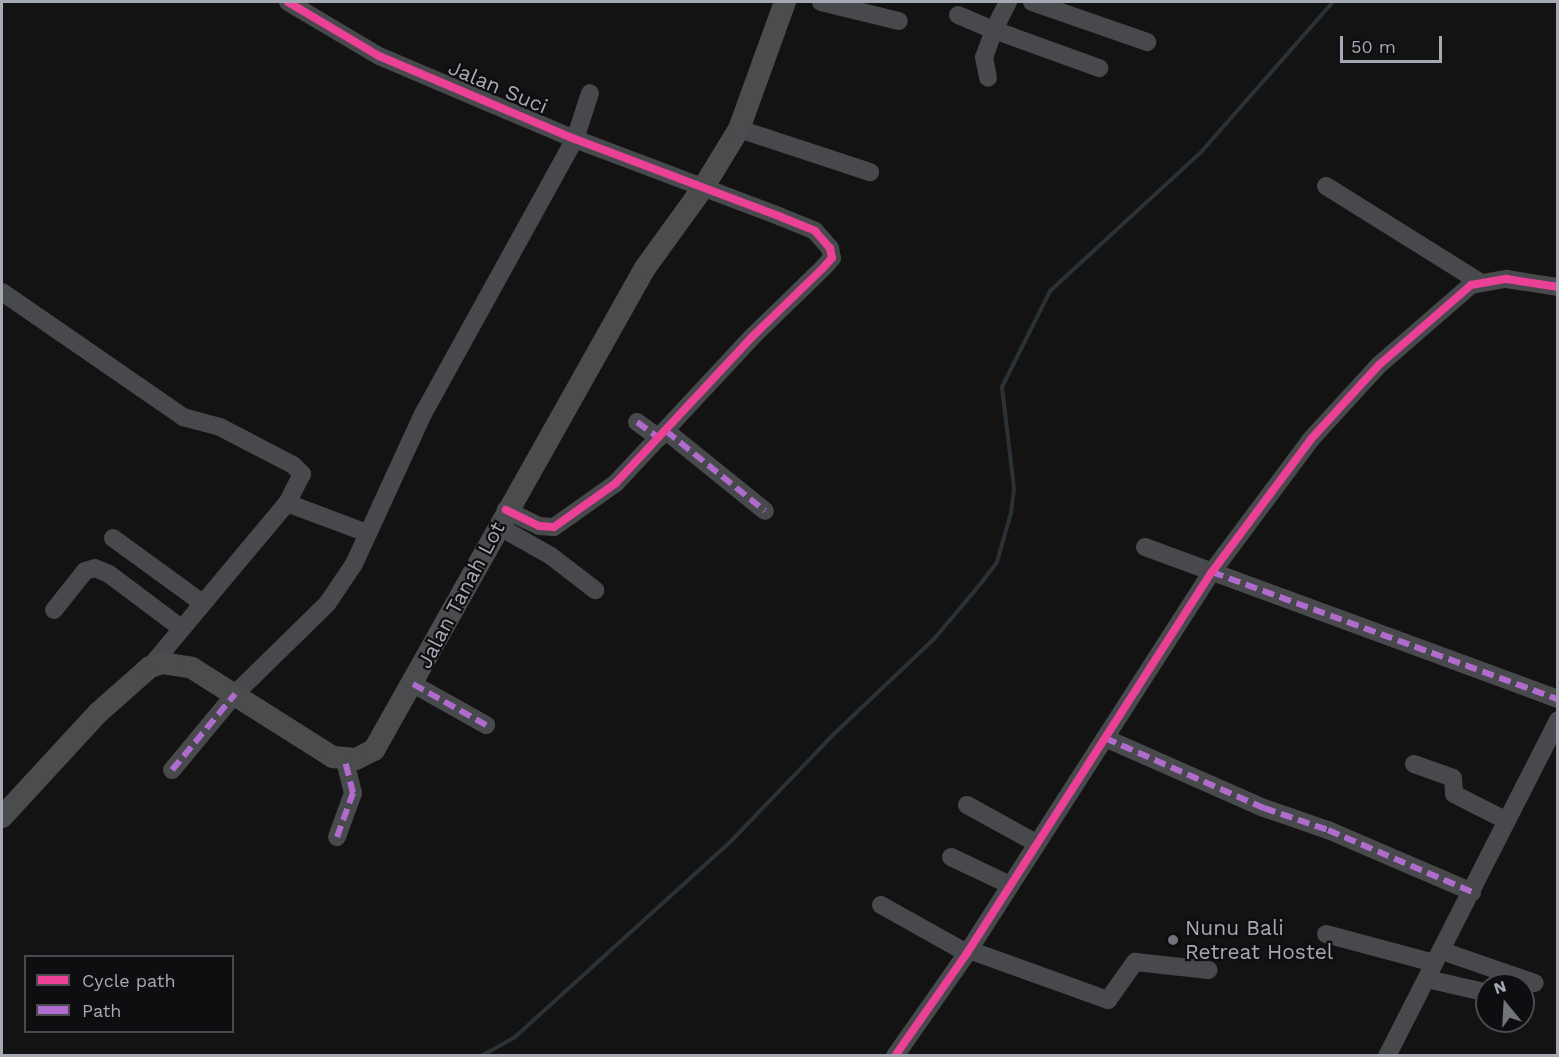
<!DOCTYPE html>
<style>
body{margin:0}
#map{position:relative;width:1559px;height:1057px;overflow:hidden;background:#131313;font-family:"Work Sans",sans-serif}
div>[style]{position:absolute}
.stream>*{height:4px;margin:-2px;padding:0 2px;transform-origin:2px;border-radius:2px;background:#2b3237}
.minor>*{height:18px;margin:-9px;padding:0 9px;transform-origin:9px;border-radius:9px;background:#48494c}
.major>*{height:22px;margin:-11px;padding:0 11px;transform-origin:11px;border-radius:11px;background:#4a4c4e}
.quiet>*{height:6px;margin-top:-3px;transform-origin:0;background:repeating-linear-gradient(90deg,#b06ccc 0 12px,transparent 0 18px)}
.cycleway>*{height:8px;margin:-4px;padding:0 4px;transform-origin:4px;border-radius:4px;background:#ea4096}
.dots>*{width:16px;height:16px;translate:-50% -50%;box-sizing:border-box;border:3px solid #0e0d0f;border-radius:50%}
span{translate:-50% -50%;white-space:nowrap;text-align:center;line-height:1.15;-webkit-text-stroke:4.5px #0e0d0f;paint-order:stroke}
.street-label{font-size:21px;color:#a5a9b3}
.poi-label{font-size:21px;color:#a5a9b3}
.left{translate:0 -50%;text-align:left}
.frame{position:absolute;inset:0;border:3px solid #a5a9b3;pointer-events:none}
.legend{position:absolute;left:24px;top:955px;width:210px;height:78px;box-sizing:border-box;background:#0e0d0f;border:2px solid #4a4b51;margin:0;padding:8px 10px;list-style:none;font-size:18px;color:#a5a9b3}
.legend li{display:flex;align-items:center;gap:12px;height:30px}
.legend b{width:30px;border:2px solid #4a4b51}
.north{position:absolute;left:1475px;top:973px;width:60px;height:60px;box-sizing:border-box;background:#0e0d0f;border:2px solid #4a4b51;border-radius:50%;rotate:342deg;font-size:16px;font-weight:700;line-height:24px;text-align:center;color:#a5a9b3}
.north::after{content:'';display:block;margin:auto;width:21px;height:27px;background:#72747b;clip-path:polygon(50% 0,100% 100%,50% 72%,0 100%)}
.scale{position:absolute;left:1340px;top:36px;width:102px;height:27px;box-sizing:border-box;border:3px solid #a5a9b3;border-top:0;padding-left:8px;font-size:18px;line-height:21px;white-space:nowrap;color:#a5a9b3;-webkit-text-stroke:4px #0e0d0f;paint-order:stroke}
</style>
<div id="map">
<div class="stream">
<i style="left:481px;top:1056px;width:39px;rotate:-29deg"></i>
<i style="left:515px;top:1037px;width:293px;rotate:-42.2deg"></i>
<i style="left:732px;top:840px;width:151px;rotate:-46.1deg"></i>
<i style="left:837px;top:731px;width:134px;rotate:-43.5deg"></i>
<i style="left:934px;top:639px;width:75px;rotate:-49.9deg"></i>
<i style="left:982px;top:582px;width:25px;rotate:-53deg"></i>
<i style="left:997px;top:562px;width:51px;rotate:-74.1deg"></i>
<i style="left:1011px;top:513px;width:25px;rotate:-83deg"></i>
<i style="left:1014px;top:488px;width:102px;rotate:-96.8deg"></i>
<i style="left:1002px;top:387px;width:107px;rotate:-63.4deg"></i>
<i style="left:1050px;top:291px;width:207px;rotate:-42.6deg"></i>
<i style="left:1202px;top:151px;width:198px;rotate:-48.7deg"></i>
</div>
<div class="minor">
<i style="left:288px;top:2px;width:106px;rotate:30.7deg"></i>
<i style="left:379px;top:56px;width:213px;rotate:23deg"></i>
<i style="left:575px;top:139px;width:220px;rotate:20.7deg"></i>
<i style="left:781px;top:217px;width:37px;rotate:22deg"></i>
<i style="left:815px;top:231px;width:23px;rotate:49deg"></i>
<i style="left:830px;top:248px;width:10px;rotate:79deg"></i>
<i style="left:832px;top:258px;width:12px;rotate:132deg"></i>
<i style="left:824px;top:267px;width:100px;rotate:135.8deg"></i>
<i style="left:752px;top:337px;width:200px;rotate:133deg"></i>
<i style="left:616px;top:483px;width:76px;rotate:144.6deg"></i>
<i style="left:554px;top:527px;width:15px;rotate:-176deg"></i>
<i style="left:539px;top:526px;width:37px;rotate:-154deg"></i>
<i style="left:821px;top:2px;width:80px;rotate:13.7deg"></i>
<i style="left:1008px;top:2px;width:31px;rotate:117deg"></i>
<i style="left:994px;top:30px;width:112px;rotate:19.9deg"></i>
<i style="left:1032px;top:2px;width:122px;rotate:19.2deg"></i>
<i style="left:958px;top:15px;width:39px;rotate:23deg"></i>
<i style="left:994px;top:30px;width:29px;rotate:110deg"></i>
<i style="left:984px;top:57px;width:21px;rotate:79deg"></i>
<i style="left:739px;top:129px;width:138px;rotate:18.2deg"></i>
<i style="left:1326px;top:186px;width:179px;rotate:32deg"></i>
<i style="left:2px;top:292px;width:220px;rotate:34.6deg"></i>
<i style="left:183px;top:417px;width:38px;rotate:15deg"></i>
<i style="left:220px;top:427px;width:82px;rotate:27.5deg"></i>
<i style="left:293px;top:465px;width:13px;rotate:45deg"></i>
<i style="left:302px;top:474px;width:33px;rotate:117deg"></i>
<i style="left:287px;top:503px;width:214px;rotate:129.9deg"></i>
<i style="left:637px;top:422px;width:27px;rotate:36deg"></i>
<i style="left:666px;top:431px;width:127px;rotate:38.9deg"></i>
<i style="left:287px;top:503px;width:85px;rotate:20.6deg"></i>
<i style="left:498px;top:526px;width:61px;rotate:29.5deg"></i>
<i style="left:551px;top:556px;width:56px;rotate:37.7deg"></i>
<i style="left:113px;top:538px;width:110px;rotate:36.1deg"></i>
<i style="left:1145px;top:547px;width:440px;rotate:20.2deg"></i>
<i style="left:54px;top:610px;width:50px;rotate:-51.5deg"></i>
<i style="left:85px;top:571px;width:10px;rotate:-17deg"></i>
<i style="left:95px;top:568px;width:15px;rotate:23deg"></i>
<i style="left:109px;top:574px;width:90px;rotate:36.9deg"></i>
<i style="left:413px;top:684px;width:84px;rotate:29.3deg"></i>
<i style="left:1105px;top:738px;width:174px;rotate:23.8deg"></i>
<i style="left:1264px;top:808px;width:68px;rotate:19deg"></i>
<i style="left:1328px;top:830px;width:157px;rotate:23.3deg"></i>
<i style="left:1414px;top:764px;width:41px;rotate:19.7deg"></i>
<i style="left:1453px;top:778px;width:16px;rotate:86deg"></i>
<i style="left:1454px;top:794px;width:59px;rotate:27deg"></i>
<i style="left:172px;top:770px;width:99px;rotate:-50.3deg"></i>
<i style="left:235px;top:694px;width:129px;rotate:-44.4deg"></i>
<i style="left:327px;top:604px;width:48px;rotate:-56deg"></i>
<i style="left:354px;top:564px;width:165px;rotate:-65.3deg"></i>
<i style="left:423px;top:414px;width:314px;rotate:-61.1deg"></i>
<i style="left:575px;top:139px;width:48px;rotate:-71.9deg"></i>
<i style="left:967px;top:805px;width:79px;rotate:28.8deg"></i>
<i style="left:337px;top:837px;width:47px;rotate:-70deg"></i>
<i style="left:353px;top:793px;width:34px;rotate:-104deg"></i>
<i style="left:951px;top:857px;width:65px;rotate:25.4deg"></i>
<i style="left:881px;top:905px;width:98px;rotate:29.2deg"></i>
<i style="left:1326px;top:934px;width:112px;rotate:15deg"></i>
<i style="left:969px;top:950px;width:148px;rotate:19.8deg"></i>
<i style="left:1108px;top:1000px;width:47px;rotate:-54.6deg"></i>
<i style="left:1135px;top:962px;width:74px;rotate:6.2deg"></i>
<i style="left:1442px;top:951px;width:98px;rotate:19deg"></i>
<i style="left:1427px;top:979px;width:58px;rotate:12.8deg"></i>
<i style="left:895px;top:1056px;width:126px;rotate:-55deg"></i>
<i style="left:967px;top:953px;width:453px;rotate:-57.3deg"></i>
<i style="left:1212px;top:572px;width:167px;rotate:-53.3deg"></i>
<i style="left:1312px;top:438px;width:99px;rotate:-47.5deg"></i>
<i style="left:1379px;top:365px;width:122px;rotate:-41deg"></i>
<i style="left:1471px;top:285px;width:36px;rotate:-10deg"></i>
<i style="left:1506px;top:279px;width:53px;rotate:8.7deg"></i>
<i style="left:1387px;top:1056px;width:377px;rotate:-63deg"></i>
</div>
<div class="major">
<i style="left:2px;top:817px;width:142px;rotate:-47.3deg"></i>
<i style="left:98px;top:713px;width:69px;rotate:-41.5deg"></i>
<i style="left:150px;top:667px;width:13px;rotate:-18deg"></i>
<i style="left:162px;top:663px;width:30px;rotate:9deg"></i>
<i style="left:192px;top:668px;width:167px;rotate:32.3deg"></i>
<i style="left:333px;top:757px;width:23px;rotate:5deg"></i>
<i style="left:356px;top:759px;width:20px;rotate:-27deg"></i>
<i style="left:374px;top:750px;width:553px;rotate:-60.65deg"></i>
<i style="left:645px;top:268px;width:99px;rotate:-54.1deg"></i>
<i style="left:703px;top:188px;width:69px;rotate:-58.6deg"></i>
<i style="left:739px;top:129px;width:135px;rotate:-70.1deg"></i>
</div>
<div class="quiet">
<i style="left:637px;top:422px;width:27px;rotate:36deg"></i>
<i style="left:666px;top:431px;width:127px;rotate:38.9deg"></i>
<i style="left:1212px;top:572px;width:369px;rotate:20.2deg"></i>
<i style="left:413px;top:684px;width:84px;rotate:29.3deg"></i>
<i style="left:1105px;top:738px;width:174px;rotate:23.8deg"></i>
<i style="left:1264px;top:808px;width:68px;rotate:19deg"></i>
<i style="left:1328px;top:830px;width:157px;rotate:23.3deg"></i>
<i style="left:172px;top:770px;width:99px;rotate:-50.3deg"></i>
<i style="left:337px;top:837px;width:47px;rotate:-70deg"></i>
<i style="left:353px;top:793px;width:34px;rotate:-104deg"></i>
</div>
<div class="cycleway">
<i style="left:288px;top:2px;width:106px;rotate:30.7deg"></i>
<i style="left:379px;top:56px;width:213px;rotate:23deg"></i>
<i style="left:575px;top:139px;width:220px;rotate:20.7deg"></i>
<i style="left:781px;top:217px;width:37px;rotate:22deg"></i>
<i style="left:815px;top:231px;width:23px;rotate:49deg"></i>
<i style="left:830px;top:248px;width:10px;rotate:79deg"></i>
<i style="left:832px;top:258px;width:12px;rotate:132deg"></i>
<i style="left:824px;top:267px;width:100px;rotate:135.8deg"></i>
<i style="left:752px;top:337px;width:200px;rotate:133deg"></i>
<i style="left:616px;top:483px;width:76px;rotate:144.6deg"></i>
<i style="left:554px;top:527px;width:15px;rotate:-176deg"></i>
<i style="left:539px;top:526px;width:37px;rotate:-154deg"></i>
<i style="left:895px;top:1056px;width:126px;rotate:-55deg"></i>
<i style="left:967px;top:953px;width:453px;rotate:-57.3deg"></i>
<i style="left:1212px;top:572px;width:167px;rotate:-53.3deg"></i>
<i style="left:1312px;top:438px;width:99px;rotate:-47.5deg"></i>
<i style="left:1379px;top:365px;width:122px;rotate:-41deg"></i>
<i style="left:1471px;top:285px;width:36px;rotate:-10deg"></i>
<i style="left:1506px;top:279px;width:53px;rotate:8.7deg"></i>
</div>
<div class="dots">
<i style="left:1173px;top:940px;background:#72747b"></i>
</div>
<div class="street-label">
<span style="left:498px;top:87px;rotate:23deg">Jalan Suci</span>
<span style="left:461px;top:595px;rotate:-62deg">Jalan Tanah Lot</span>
</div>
<div class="poi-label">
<span class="left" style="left:1185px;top:940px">Nunu Bali<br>Retreat Hostel</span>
</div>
<div class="frame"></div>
<ul class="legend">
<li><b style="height:8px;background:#ea4096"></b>Cycle path</li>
<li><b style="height:8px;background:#b06ccc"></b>Path</li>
</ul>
<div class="north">N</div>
<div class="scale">50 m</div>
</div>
